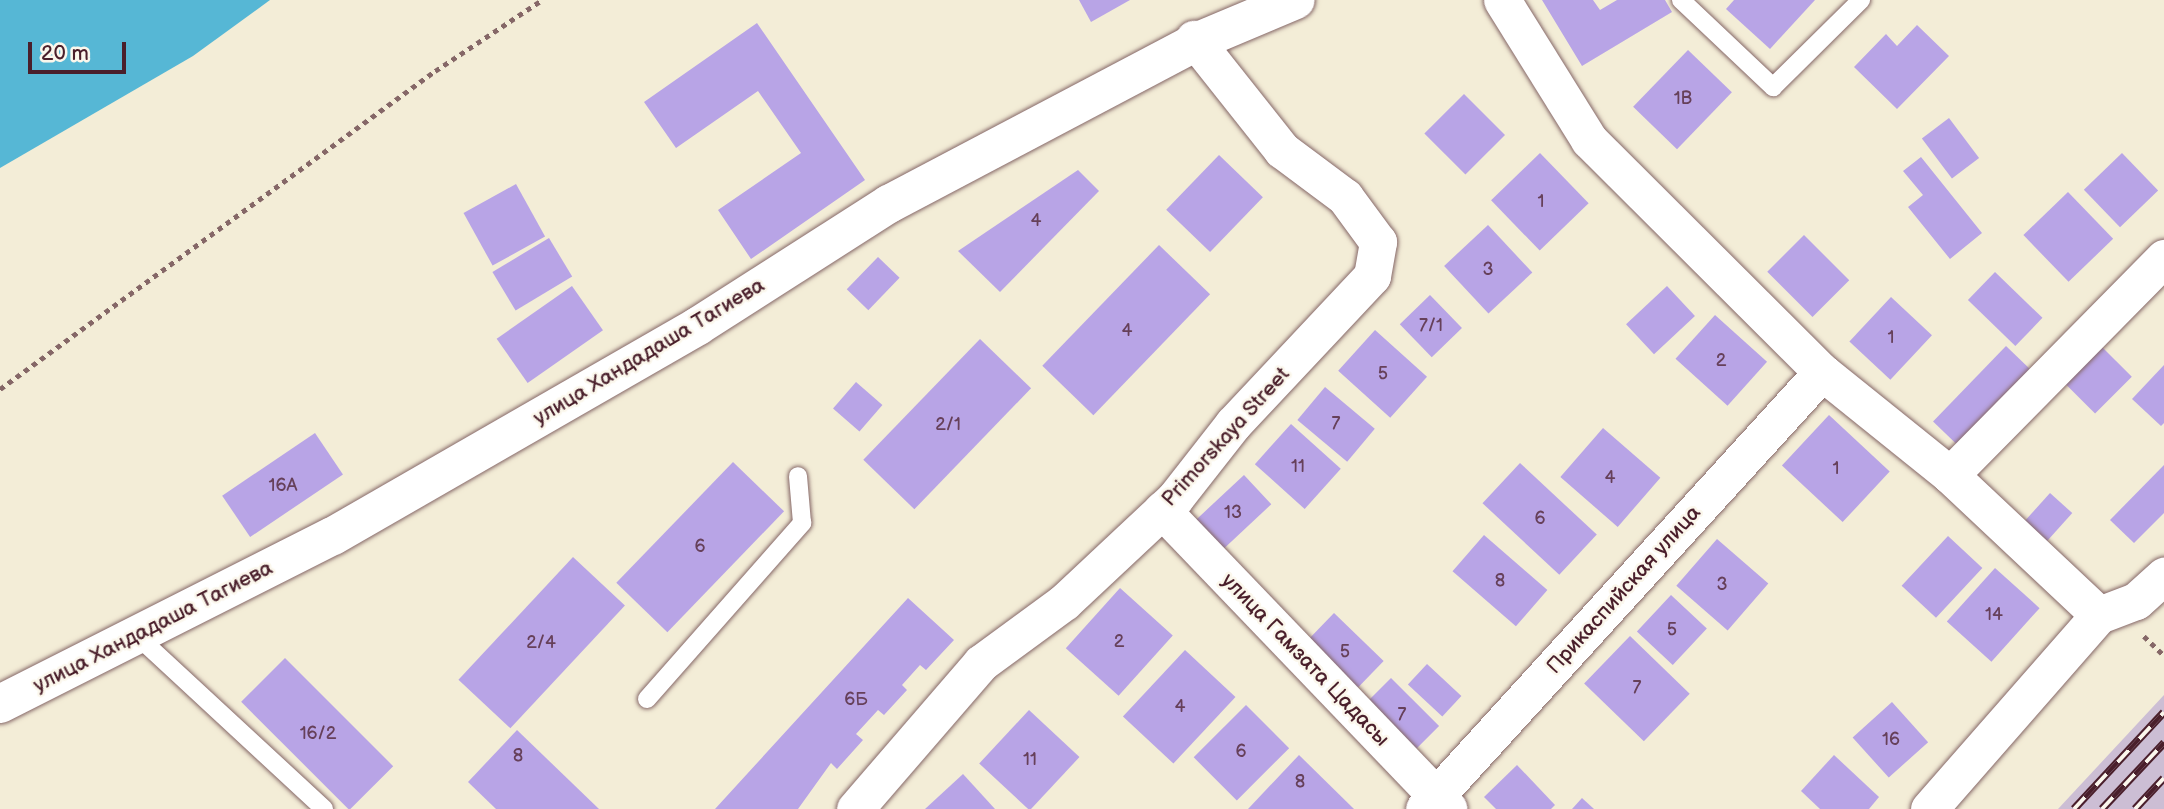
<!DOCTYPE html>
<meta charset="utf-8">
<style>
body{margin:0}
#map{position:relative;width:2164px;height:809px;overflow:hidden;background:#f3edd7;font-family:"Balsamiq Sans",sans-serif}
div>[style]{position:absolute}
.industrial>*{inset:0;background:#ccbed4}
.water>*{inset:0;background:#56b7d5}
.building>*{inset:0;background:#b8a4e6;transform-origin:0 0}
.path>*{height:4.5px;margin-top:-2.25px;transform-origin:0;background:repeating-linear-gradient(90deg,#856767 0 5px,transparent 0 10px)}
.roads{filter:drop-shadow(0 0 2px #856767) drop-shadow(0 0 2px #856767)}
.lane>*{height:18px;margin:-9px;padding:0 9px;transform-origin:9px;border-radius:9px;background:#fff}
.street>*{height:37px;margin:-18.5px;padding:0 18.5px;transform-origin:18.5px;border-radius:18.5px;background:#fff}
.secondary>*{height:38px;margin:-19px;padding:0 19px;transform-origin:19px;border-radius:19px;background:#fff}
.rail>*{height:8px;margin-top:-4px;transform-origin:0;background:repeating-linear-gradient(90deg,#fbf7ec 0 16px,#4a1f2b 0 32px);box-sizing:border-box;border-block:2px solid #4a1f2b}
span{translate:-50% -50%;white-space:nowrap;text-align:center;line-height:1.15;-webkit-text-stroke:5px #fbf7ec;paint-order:stroke}
.number-label{font-size:18px;color:#66405a}
.number-label span{-webkit-text-stroke-width:0}
.street-label{font-size:21px;color:#4a1f2b}
.scale{position:absolute;left:28px;top:42px;width:98px;height:32px;box-sizing:border-box;border:4px solid #4a1f2b;border-top:0;padding-left:9px;font-size:21px;line-height:24px;white-space:nowrap;color:#4a1f2b;-webkit-text-stroke:5px #fbf7ec;paint-order:stroke}
</style>
<div id="map">
<div class="industrial">
<i style="clip-path:polygon(2164px 695px,2164px 809px,2058px 809px)"></i>
</div>
<div class="water">
<i style="clip-path:polygon(0 0,270px 0,193px 56px,0 168px)"></i>
</div>
<div class="building">
<i style="clip-path:polygon(1079px 0,1130px 0,1091px 22px)"></i>
<i style="clip-path:polygon(1542px 0,1593px 0,1600px 10px,1617px 0,1665px 0,1672px 12px,1582px 66px)"></i>
<i style="clip-path:polygon(1734px 0,1815px 0,1770px 49px,1726px 9px)"></i>
<i style="clip-path:polygon(757px 23px,865px 180px,751px 259px,718px 210px,801px 153px,758px 91px,676px 148px,644px 102px)"></i>
<i style="clip-path:polygon(1917px 25px,1949px 56px,1897px 109px,1854px 67px,1886px 34px,1897px 46px)"></i>
<i style="left:1688px;top:50px;width:61px;height:79px;rotate:44deg"></i>
<i style="left:1464px;top:94px;width:58px;height:56px;rotate:45deg"></i>
<i style="left:1949px;top:118px;width:50px;height:34px;rotate:53deg"></i>
<i style="left:1540px;top:153px;width:70px;height:68px;rotate:46deg"></i>
<i style="left:2122px;top:153px;width:52px;height:53px;rotate:46deg"></i>
<i style="left:1219px;top:155px;width:61px;height:76px;rotate:44deg"></i>
<i style="clip-path:polygon(1921px 157px,1982px 233px,1950px 259px,1908px 207px,1923px 195px,1903px 171px)"></i>
<i style="clip-path:polygon(1078px 170px,1099px 191px,1000px 292px,958px 251px)"></i>
<i style="left:516px;top:184px;width:60px;height:60px;rotate:61deg"></i>
<i style="left:2068px;top:192px;width:65px;height:62px;rotate:46deg"></i>
<i style="left:1488px;top:225px;width:65px;height:60px;rotate:47deg"></i>
<i style="left:1804px;top:235px;width:64px;height:52px;rotate:45deg"></i>
<i style="left:549px;top:238px;width:45px;height:66px;rotate:59deg"></i>
<i style="left:1159px;top:245px;width:71px;height:168px;rotate:44deg"></i>
<i style="left:878px;top:257px;width:30px;height:45px;rotate:44deg"></i>
<i style="left:1995px;top:272px;width:66px;height:39px;rotate:44deg"></i>
<i style="left:572px;top:286px;width:54px;height:92px;rotate:55deg"></i>
<i style="left:1667px;top:286px;width:41px;height:56px;rotate:47deg"></i>
<i style="left:1430px;top:295px;width:46px;height:42px;rotate:46deg"></i>
<i style="left:1891px;top:297px;width:56px;height:61px;rotate:43deg"></i>
<i style="left:1715px;top:315px;width:70px;height:59px;rotate:42deg"></i>
<i style="left:1375px;top:330px;width:70px;height:55px;rotate:42deg"></i>
<i style="left:980px;top:339px;width:71px;height:168px;rotate:44deg"></i>
<i style="left:2100px;top:345px;width:45px;height:52px;rotate:45deg"></i>
<i style="left:2006px;top:346px;width:35px;height:105px;rotate:44deg"></i>
<i style="clip-path:polygon(2164px 365px,2164px 423px,2161px 426px,2132px 399px)"></i>
<i style="left:856px;top:382px;width:35px;height:35px;rotate:41deg"></i>
<i style="left:1325px;top:387px;width:65px;height:43px;rotate:40deg"></i>
<i style="left:1829px;top:415px;width:83px;height:69px;rotate:43deg"></i>
<i style="left:1291px;top:424px;width:67px;height:54px;rotate:42deg"></i>
<i style="left:1603px;top:428px;width:76px;height:65px;rotate:41deg"></i>
<i style="left:315px;top:433px;width:50px;height:112px;rotate:56deg"></i>
<i style="left:733px;top:462px;width:71px;height:168px;rotate:44deg"></i>
<i style="left:1520px;top:463px;width:105px;height:55px;rotate:43deg"></i>
<i style="clip-path:polygon(2164px 465px,2164px 513px,2134px 543px,2110px 520px)"></i>
<i style="left:1244px;top:475px;width:40px;height:68px;rotate:47deg"></i>
<i style="left:2050px;top:493px;width:30px;height:44px;rotate:42deg"></i>
<i style="left:1484px;top:535px;width:84px;height:48px;rotate:41deg"></i>
<i style="left:1948px;top:536px;width:47px;height:68px;rotate:43deg"></i>
<i style="left:1717px;top:539px;width:68px;height:62px;rotate:41deg"></i>
<i style="left:573px;top:557px;width:71px;height:168px;rotate:43deg"></i>
<i style="left:1995px;top:568px;width:60px;height:72px;rotate:42deg"></i>
<i style="left:1120px;top:588px;width:71px;height:81px;rotate:42deg"></i>
<i style="left:1671px;top:595px;width:49px;height:50px;rotate:43deg"></i>
<i style="clip-path:polygon(908px 598px,954px 640px,926px 670px,920px 665px,902px 685px,907px 690px,884px 715px,878px 710px,856px 734px,863px 740px,837px 769px,831px 763px,798px 809px,715px 809px)"></i>
<i style="left:1334px;top:613px;width:69px;height:40px;rotate:44deg"></i>
<i style="left:1630px;top:636px;width:83px;height:66px;rotate:44deg"></i>
<i style="left:1185px;top:650px;width:69px;height:91px;rotate:43deg"></i>
<i style="left:285px;top:658px;width:153px;height:62px;rotate:45deg"></i>
<i style="left:1427px;top:664px;width:47px;height:28px;rotate:43deg"></i>
<i style="left:1391px;top:678px;width:68px;height:35px;rotate:45deg"></i>
<i style="left:1892px;top:702px;width:54px;height:53px;rotate:48deg"></i>
<i style="left:1246px;top:705px;width:61px;height:74px;rotate:45deg"></i>
<i style="left:1029px;top:710px;width:69px;height:73px;rotate:43deg"></i>
<i style="clip-path:polygon(517px 730px,599px 809px,496px 809px,468px 782px)"></i>
<i style="clip-path:polygon(1299px 755px,1354px 809px,1248px 809px)"></i>
<i style="clip-path:polygon(1834px 755px,1879px 797px,1869px 809px,1820px 809px,1801px 791px)"></i>
<i style="clip-path:polygon(1517px 765px,1555px 805px,1551px 809px,1496px 809px,1484px 797px)"></i>
<i style="clip-path:polygon(963px 774px,995px 809px,925px 809px)"></i>
<i style="clip-path:polygon(1582px 798px,1594px 809px,1572px 809px)"></i>
</div>
<div class="path">
<i style="left:0;top:389px;width:539px;rotate:-36.17deg"></i>
<i style="left:435px;top:71px;width:128px;rotate:-33.6deg"></i>
<i style="left:2144px;top:636px;width:28px;rotate:44deg"></i>
</div>
<div class="roads">
<div class="lane">
<i style="left:1681px;top:0;width:127px;rotate:43.4deg"></i>
<i style="left:1773px;top:87px;width:124px;rotate:-44.7deg"></i>
<i style="left:134px;top:633px;width:259px;rotate:42.8deg"></i>
<i style="left:647px;top:699px;width:235px;rotate:-48.6deg"></i>
<i style="left:802px;top:523px;width:47px;rotate:-94.9deg"></i>
</div>
<div class="street">
<i style="left:1502px;top:0;width:165px;rotate:58.1deg"></i>
<i style="left:1589px;top:140px;width:329px;rotate:44.9deg"></i>
<i style="left:1822px;top:372px;width:164px;rotate:38.8deg"></i>
<i style="left:1950px;top:475px;width:204px;rotate:43.2deg"></i>
<i style="left:1950px;top:475px;width:305px;rotate:-45.4deg"></i>
<i style="left:1162px;top:510px;width:414px;rotate:46.2deg"></i>
<i style="left:855px;top:809px;width:193px;rotate:-49.2deg"></i>
<i style="left:981px;top:663px;width:103px;rotate:-36.3deg"></i>
<i style="left:1064px;top:602px;width:152px;rotate:-43.1deg"></i>
<i style="left:1175px;top:498px;width:94px;rotate:-51.9deg"></i>
<i style="left:1233px;top:424px;width:203px;rotate:-46.8deg"></i>
<i style="left:1372px;top:276px;width:35px;rotate:-80deg"></i>
<i style="left:1378px;top:242px;width:56px;rotate:-126.3deg"></i>
<i style="left:1345px;top:197px;width:79px;rotate:-143.3deg"></i>
<i style="left:1282px;top:150px;width:142px;rotate:-128.4deg"></i>
<i style="left:1424px;top:809px;width:591px;rotate:-47.67deg"></i>
<i style="left:1929px;top:809px;width:258px;rotate:-48.8deg"></i>
<i style="left:2099px;top:615px;width:40px;rotate:-21deg"></i>
<i style="left:2136px;top:601px;width:38px;rotate:-42deg"></i>
</div>
<div class="secondary">
<i style="left:0;top:704px;width:373px;rotate:-26.8deg"></i>
<i style="left:333px;top:536px;width:421px;rotate:-29.9deg"></i>
<i style="left:698px;top:326px;width:227px;rotate:-32.6deg"></i>
<i style="left:889px;top:204px;width:347px;rotate:-27.8deg"></i>
<i style="left:1196px;top:42px;width:108px;rotate:-22.8deg"></i>
</div>
</div>
<div class="rail">
<i style="left:2074px;top:809px;width:132px;rotate:-47.1deg"></i>
<i style="left:2102px;top:809px;width:91px;rotate:-46.8deg"></i>
<i style="left:2135px;top:809px;width:42px;rotate:-46.9deg"></i>
</div>
<div class="number-label">
<span style="left:1683px;top:99px">1В</span>
<span style="left:1541px;top:202px">1</span>
<span style="left:1036px;top:221px">4</span>
<span style="left:1488px;top:270px">3</span>
<span style="left:1431px;top:326px">7/1</span>
<span style="left:1127px;top:331px">4</span>
<span style="left:1891px;top:338px">1</span>
<span style="left:1721px;top:361px">2</span>
<span style="left:1383px;top:374px">5</span>
<span style="left:1336px;top:424px">7</span>
<span style="left:948px;top:425px">2/1</span>
<span style="left:1298px;top:467px">11</span>
<span style="left:1836px;top:469px">1</span>
<span style="left:1610px;top:478px">4</span>
<span style="left:283px;top:486px">16А</span>
<span style="left:1233px;top:513px">13</span>
<span style="left:1540px;top:519px">6</span>
<span style="left:700px;top:547px">6</span>
<span style="left:1500px;top:581px">8</span>
<span style="left:1722px;top:585px">3</span>
<span style="left:1994px;top:615px">14</span>
<span style="left:1672px;top:630px">5</span>
<span style="left:1119px;top:642px">2</span>
<span style="left:541px;top:643px">2/4</span>
<span style="left:1345px;top:652px">5</span>
<span style="left:1637px;top:688px">7</span>
<span style="left:856px;top:700px">6Б</span>
<span style="left:1180px;top:707px">4</span>
<span style="left:1402px;top:715px">7</span>
<span style="left:318px;top:734px">16/2</span>
<span style="left:1891px;top:740px">16</span>
<span style="left:1241px;top:752px">6</span>
<span style="left:518px;top:756px">8</span>
<span style="left:1030px;top:760px">11</span>
<span style="left:1300px;top:782px">8</span>
</div>
<div class="street-label">
<span style="left:649px;top:352px;rotate:-31deg">улица Хандадаша Тагиева</span>
<span style="left:1226px;top:437px;rotate:-48deg">Primorskaya Street</span>
<span style="left:1624px;top:590px;rotate:-48deg">Прикаспийская улица</span>
<span style="left:153px;top:627px;rotate:-27deg">улица Хандадаша Тагиева</span>
<span style="left:1305px;top:660px;rotate:46deg">улица Гамзата Цадасы</span>
</div>
<div class="scale">20 m</div>
</div>
